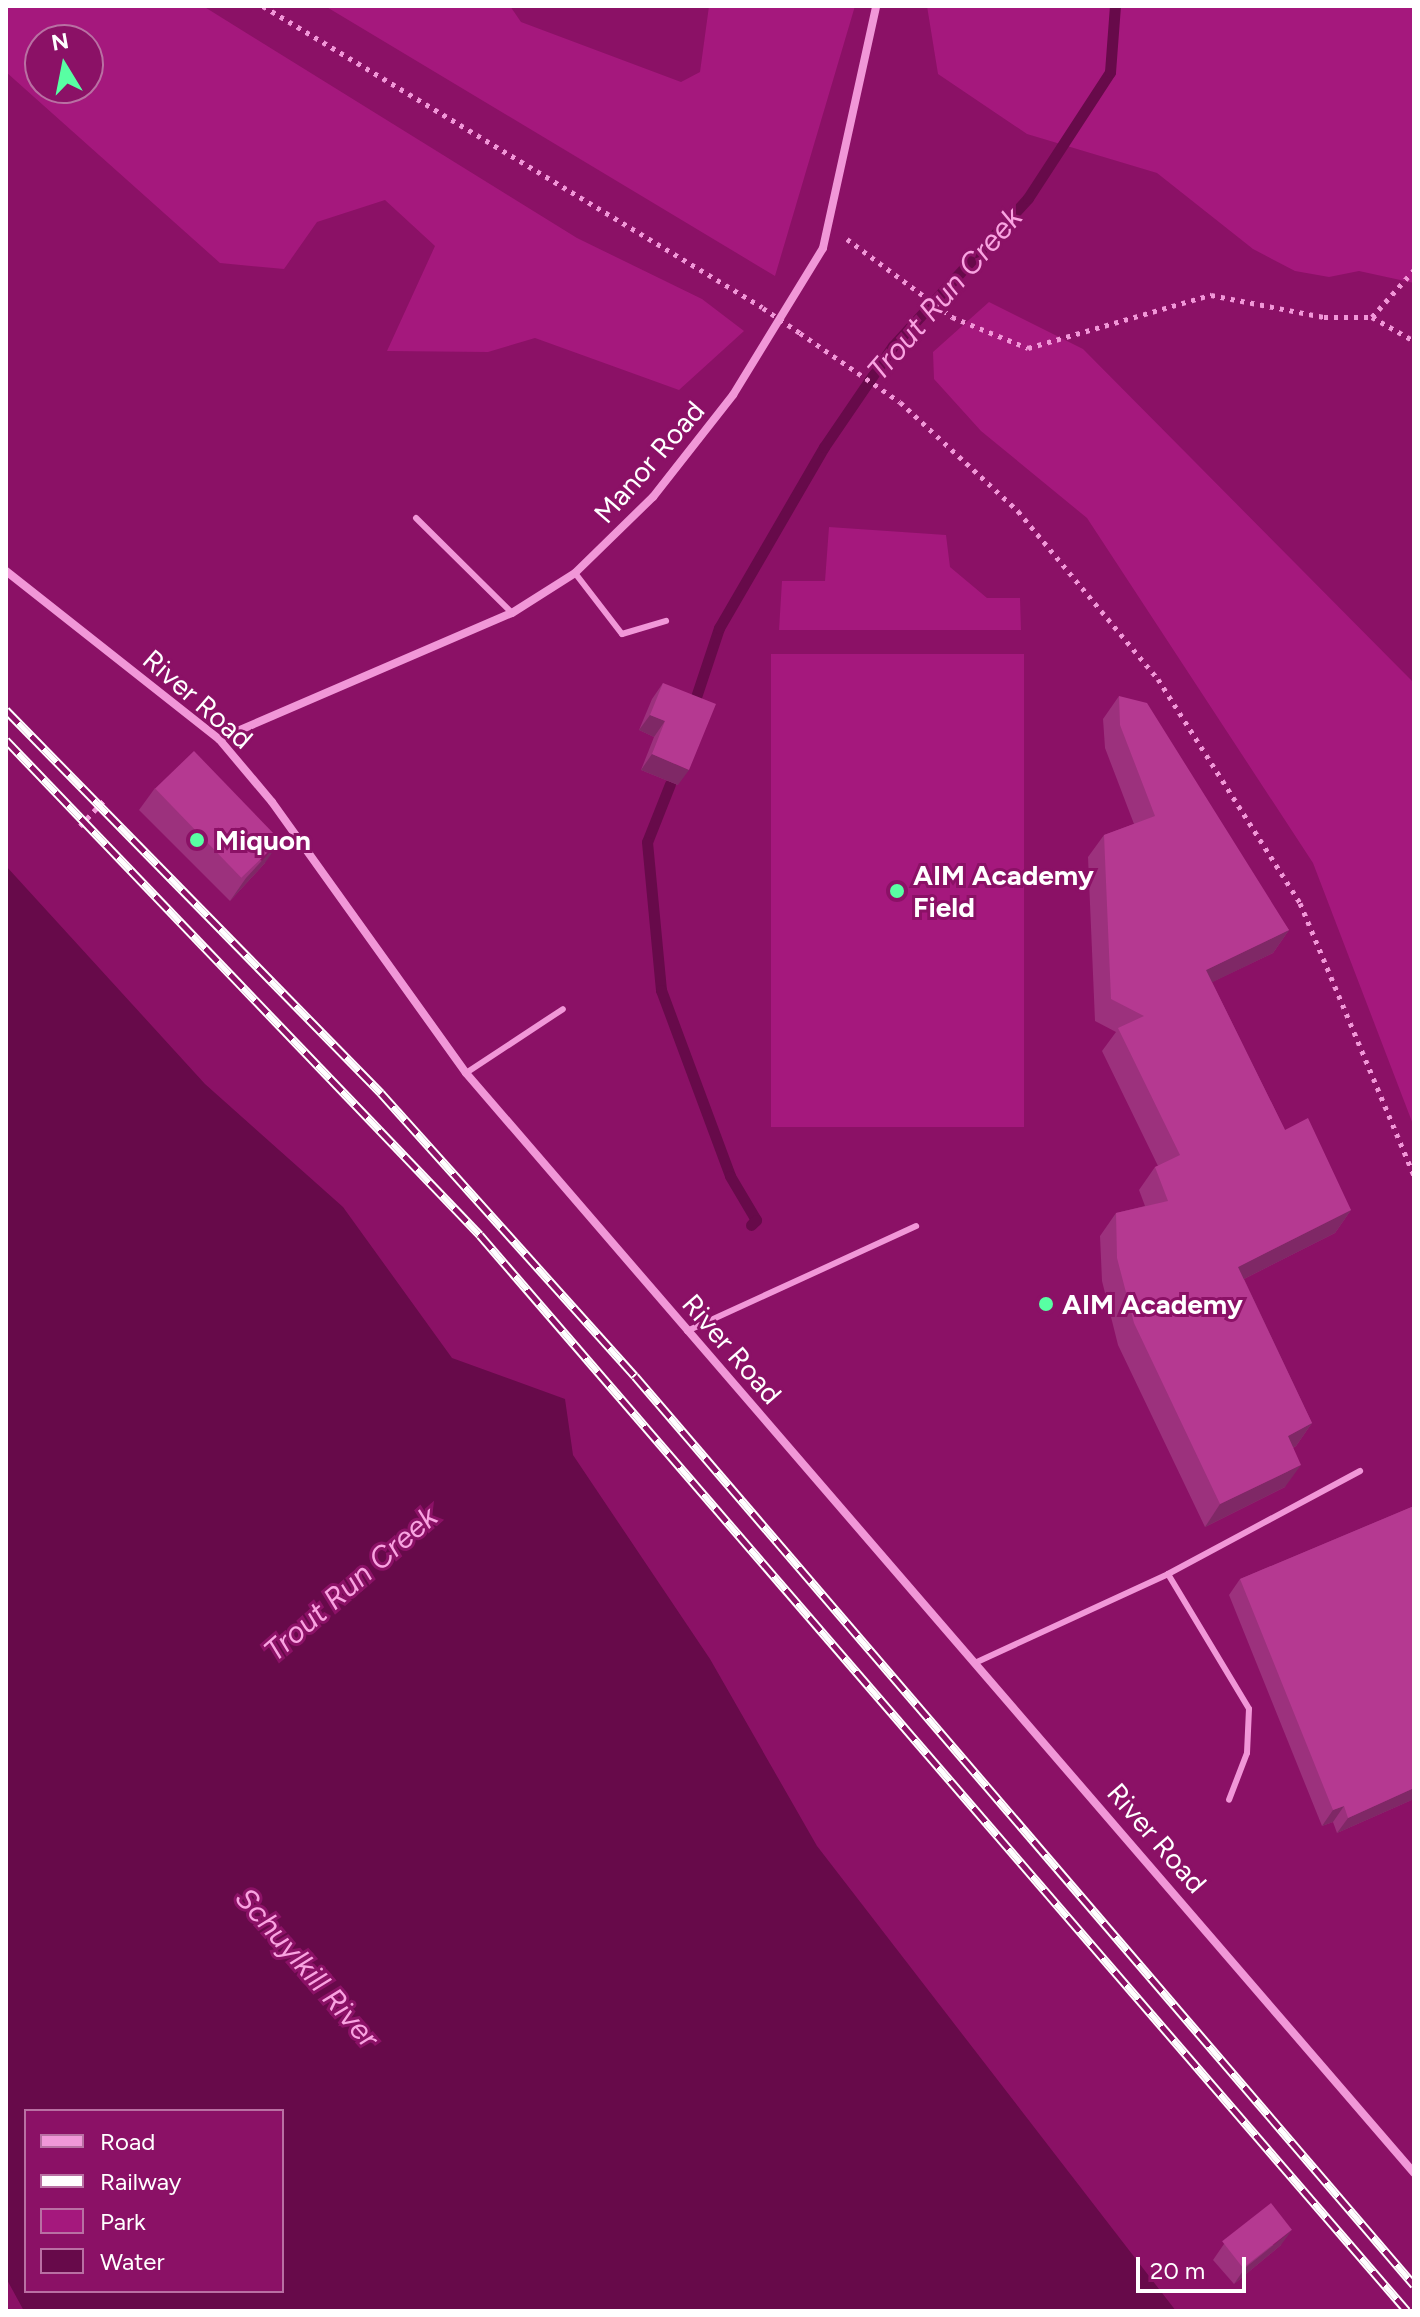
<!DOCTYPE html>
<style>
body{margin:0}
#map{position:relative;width:1420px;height:2317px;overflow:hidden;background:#8b1166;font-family:Figtree,sans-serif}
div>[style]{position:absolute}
.green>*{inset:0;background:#a5187d;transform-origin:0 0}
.water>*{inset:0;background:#670a4a}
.stream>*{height:11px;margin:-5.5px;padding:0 5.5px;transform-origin:5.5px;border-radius:5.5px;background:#670a4a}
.path>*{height:5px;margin-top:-2.5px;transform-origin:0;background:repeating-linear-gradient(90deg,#f197d8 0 4px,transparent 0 10px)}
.lane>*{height:6px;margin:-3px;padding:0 3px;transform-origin:3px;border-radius:3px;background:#f197d8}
.street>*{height:8px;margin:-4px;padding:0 4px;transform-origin:4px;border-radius:4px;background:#f197d8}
.rail>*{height:9px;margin-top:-4.5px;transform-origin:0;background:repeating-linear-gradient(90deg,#8b1166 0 18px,#fff 0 36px);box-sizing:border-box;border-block:2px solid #fff}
.path-bridge>*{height:5px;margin-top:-2.5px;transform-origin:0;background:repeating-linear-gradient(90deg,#f197d8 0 4px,transparent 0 10px)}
.wall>*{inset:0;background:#9c317d}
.shaded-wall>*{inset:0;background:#7f2866}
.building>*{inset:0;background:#b53991;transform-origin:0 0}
.dots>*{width:22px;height:22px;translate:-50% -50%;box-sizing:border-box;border:4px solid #8b1166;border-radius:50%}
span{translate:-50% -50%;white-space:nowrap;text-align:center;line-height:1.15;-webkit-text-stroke:6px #8b1166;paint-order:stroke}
.street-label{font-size:28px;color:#fff}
.poi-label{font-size:28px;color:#fff;font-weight:700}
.left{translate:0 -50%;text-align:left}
.water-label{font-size:30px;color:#f9a3e1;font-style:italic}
.frame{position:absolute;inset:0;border:8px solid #fff;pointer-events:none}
.legend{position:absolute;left:24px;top:2109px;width:260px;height:184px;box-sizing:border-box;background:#8b1166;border:2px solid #b970a3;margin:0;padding:10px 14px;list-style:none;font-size:24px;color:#fff}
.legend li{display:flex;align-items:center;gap:16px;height:40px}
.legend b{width:40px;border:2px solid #b970a3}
.north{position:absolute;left:24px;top:24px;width:80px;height:80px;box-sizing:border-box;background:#8b1166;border:2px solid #b970a3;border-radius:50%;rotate:350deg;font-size:22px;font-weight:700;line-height:32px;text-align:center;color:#fff}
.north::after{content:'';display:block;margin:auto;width:28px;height:36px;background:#58ffa3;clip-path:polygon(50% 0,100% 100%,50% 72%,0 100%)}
.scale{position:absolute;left:1136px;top:2257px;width:110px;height:36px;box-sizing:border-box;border:4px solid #fff;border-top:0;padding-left:10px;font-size:24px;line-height:28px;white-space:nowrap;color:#fff;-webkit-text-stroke:6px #8b1166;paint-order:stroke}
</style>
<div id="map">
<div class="green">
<i style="clip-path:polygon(evenodd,6px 6px,203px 6px,577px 238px,702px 299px,744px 331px,679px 390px,535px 338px,488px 352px,387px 351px,435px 246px,385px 200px,317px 222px,284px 269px,220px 263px,6px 72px,6px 6px,88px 40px,88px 88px,40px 88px,40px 40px,88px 40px)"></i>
<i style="clip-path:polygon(325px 6px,510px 6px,521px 22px,681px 82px,700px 72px,709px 6px,855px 6px,775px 276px)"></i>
<i style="clip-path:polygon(927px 6px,1414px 6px,1414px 283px,1359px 271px,1329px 277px,1295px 271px,1253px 249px,1157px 173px,1027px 134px,938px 74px)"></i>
<i style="clip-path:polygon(989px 302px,1083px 349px,1414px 683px,1414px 1127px,1313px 863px,1087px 518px,981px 431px,934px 379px,933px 352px)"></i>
<i style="clip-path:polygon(829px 527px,946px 535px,950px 567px,987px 598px,1020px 598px,1021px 630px,779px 630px,782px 581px,825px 581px)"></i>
<i style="left:771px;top:654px;width:253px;height:473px"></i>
</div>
<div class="water">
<i style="clip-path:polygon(evenodd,6px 866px,205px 1084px,343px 1207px,452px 1358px,565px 1399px,573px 1455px,710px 1659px,817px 1846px,1176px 2311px,24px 2311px,6px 2278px,6px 866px,26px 2111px,282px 2111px,282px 2291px,26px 2291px,26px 2111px)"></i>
</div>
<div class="stream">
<i style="left:693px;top:706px;width:82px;rotate:-71.6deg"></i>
<i style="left:719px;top:628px;width:209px;rotate:-59.9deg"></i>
<i style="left:824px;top:447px;width:122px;rotate:-55.7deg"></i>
<i style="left:893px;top:346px;width:200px;rotate:-47.6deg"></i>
<i style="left:1028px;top:198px;width:150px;rotate:-56.9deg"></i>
<i style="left:1110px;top:72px;width:66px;rotate:-85.7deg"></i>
<i style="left:670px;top:784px;width:62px;rotate:111.6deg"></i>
<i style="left:647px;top:842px;width:149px;rotate:84.6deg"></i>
<i style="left:661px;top:990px;width:198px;rotate:69.6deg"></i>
<i style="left:730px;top:1176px;width:51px;rotate:59.4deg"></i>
<i style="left:756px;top:1220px;width:7px;rotate:135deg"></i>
</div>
<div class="path">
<i style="left:263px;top:6px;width:583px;rotate:31.1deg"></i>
<i style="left:847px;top:239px;width:131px;rotate:36.6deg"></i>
<i style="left:952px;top:317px;width:82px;rotate:22.2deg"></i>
<i style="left:1028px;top:348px;width:191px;rotate:-16.2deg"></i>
<i style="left:1211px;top:295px;width:115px;rotate:11deg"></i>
<i style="left:1324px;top:317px;width:48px"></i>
<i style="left:1372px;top:317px;width:48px;rotate:29.7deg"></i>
<i style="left:1372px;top:317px;width:63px;rotate:-48.2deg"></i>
<i style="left:800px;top:333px;width:121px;rotate:34.6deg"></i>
<i style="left:900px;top:402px;width:161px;rotate:42.7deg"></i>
<i style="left:1018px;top:511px;width:219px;rotate:50.2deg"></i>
<i style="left:1158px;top:679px;width:265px;rotate:57.6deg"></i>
<i style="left:1300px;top:903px;width:296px;rotate:67.3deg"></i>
<i style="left:80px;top:826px;width:38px;rotate:-47deg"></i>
</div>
<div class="lane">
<i style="left:416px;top:518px;width:135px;rotate:44.7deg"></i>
<i style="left:575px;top:573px;width:77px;rotate:52.4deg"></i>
<i style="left:622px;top:634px;width:46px;rotate:-16.5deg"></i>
<i style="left:466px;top:1073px;width:116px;rotate:-33.4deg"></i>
<i style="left:687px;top:1331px;width:252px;rotate:-24.6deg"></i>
<i style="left:1168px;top:1574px;width:157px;rotate:59deg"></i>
<i style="left:1249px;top:1709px;width:44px;rotate:92.6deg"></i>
<i style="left:1247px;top:1753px;width:50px;rotate:111deg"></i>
<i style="left:977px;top:1662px;width:210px;rotate:-24.7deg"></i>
<i style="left:1168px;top:1574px;width:218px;rotate:-28.2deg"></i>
</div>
<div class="street">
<i style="left:6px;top:571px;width:271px;rotate:38.3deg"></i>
<i style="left:219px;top:739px;width:82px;rotate:49.9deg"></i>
<i style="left:272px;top:802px;width:333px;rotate:54.4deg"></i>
<i style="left:466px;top:1073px;width:1452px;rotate:49.24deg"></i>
<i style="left:219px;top:739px;width:319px;rotate:-23.3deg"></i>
<i style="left:512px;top:613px;width:75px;rotate:-32.4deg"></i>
<i style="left:575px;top:573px;width:109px;rotate:-44.3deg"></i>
<i style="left:653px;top:497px;width:130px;rotate:-51.9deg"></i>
<i style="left:733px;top:395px;width:172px;rotate:-58.5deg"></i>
<i style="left:823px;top:248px;width:248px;rotate:-77.6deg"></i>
</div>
<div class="rail">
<i style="left:6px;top:710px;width:536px;rotate:45.6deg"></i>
<i style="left:381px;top:1093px;width:380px;rotate:48.1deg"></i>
<i style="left:635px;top:1376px;width:1197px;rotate:49.4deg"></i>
<i style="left:6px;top:740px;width:685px;rotate:46.24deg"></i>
<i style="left:480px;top:1235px;width:1420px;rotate:49.25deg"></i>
</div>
<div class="path-bridge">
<i style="left:763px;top:308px;width:45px;rotate:34deg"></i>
</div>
<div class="wall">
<i style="clip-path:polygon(663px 683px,678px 785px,641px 770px,654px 737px,639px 730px,652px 699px)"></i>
<i style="clip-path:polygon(1119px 696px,1289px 930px,1273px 953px,1212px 982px,1285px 1130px,1351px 1210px,1335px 1233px,1244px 1279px,1312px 1423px,1296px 1446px,1293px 1448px,1285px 1487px,1205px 1527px,1118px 1345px,1102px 1281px,1100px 1236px,1116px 1213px,1145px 1206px,1139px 1190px,1155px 1167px,1158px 1166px,1102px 1051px,1116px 1032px,1095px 1021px,1088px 857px,1104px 835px,1134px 824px,1105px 748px,1103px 719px)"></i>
<i style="clip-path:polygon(155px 788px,265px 863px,230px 901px,139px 810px)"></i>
<i style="clip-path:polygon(1414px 1506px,1414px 1799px,1337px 1833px,1333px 1822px,1322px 1826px,1229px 1595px,1240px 1579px)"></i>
<i style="clip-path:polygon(1224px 2244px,1281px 2245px,1234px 2284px,1213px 2260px)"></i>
</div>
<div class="shaded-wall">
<i style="clip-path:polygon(650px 715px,665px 721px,654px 737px,639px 730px)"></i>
<i style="clip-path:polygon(652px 754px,689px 770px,678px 785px,641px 770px)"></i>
<i style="clip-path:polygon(281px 840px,265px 863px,230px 901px,246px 878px)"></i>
<i style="clip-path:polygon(1289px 930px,1273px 953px,1190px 993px,1206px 970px)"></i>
<i style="clip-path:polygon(1351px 1210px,1335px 1233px,1222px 1290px,1238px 1267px)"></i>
<i style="clip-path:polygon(1312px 1423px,1296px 1446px,1272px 1458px,1288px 1436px)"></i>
<i style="clip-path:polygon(1301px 1465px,1285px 1487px,1205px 1527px,1220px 1504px)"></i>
<i style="clip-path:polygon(1414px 1788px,1414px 1799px,1337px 1833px,1348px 1818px)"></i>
<i style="clip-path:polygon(1344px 1806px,1333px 1822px,1322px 1826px,1333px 1810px)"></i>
<i style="clip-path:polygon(1292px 2230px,1281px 2245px,1234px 2284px,1245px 2268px)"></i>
</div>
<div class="building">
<i style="clip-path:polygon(663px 683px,716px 704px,689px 770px,652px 754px,665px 721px,650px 715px)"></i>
<i style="clip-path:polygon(1119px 696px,1147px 703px,1289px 930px,1206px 970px,1285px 1130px,1308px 1118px,1351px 1210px,1238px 1267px,1312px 1423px,1288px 1436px,1301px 1465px,1220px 1504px,1134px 1323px,1117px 1258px,1116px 1213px,1168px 1201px,1155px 1167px,1180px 1155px,1118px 1028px,1144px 1016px,1111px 999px,1104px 835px,1155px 816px,1120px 725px)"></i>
<i style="left:194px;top:751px;width:124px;height:54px;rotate:46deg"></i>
<i style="clip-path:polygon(1414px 1506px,1414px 1788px,1348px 1818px,1344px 1806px,1333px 1810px,1240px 1579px)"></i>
<i style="left:1271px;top:2203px;width:34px;height:62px;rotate:52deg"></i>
</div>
<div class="dots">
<i style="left:197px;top:840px;background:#58ffa3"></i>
<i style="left:897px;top:891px;background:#58ffa3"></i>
<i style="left:1046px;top:1304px;background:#58ffa3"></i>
</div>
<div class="street-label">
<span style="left:649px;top:462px;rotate:-49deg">Manor Road</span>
<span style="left:198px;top:699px;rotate:41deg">River Road</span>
<span style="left:732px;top:1349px;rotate:49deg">River Road</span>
<span style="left:1157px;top:1838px;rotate:49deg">River Road</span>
</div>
<div class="poi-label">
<span class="left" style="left:215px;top:840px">Miquon</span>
<span class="left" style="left:913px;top:891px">AIM Academy<br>Field</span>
<span class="left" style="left:1062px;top:1304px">AIM Academy</span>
</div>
<div class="water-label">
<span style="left:945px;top:294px;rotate:-49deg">Trout Run Creek</span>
<span style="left:351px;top:1584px;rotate:-41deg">Trout Run Creek</span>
<span style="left:307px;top:1968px;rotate:49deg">Schuylkill River</span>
</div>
<div class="frame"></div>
<ul class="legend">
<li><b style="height:10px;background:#f197d8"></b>Road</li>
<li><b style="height:10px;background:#fff"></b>Railway</li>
<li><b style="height:22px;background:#a5187d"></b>Park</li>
<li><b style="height:22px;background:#670a4a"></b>Water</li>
</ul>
<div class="north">N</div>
<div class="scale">20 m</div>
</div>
